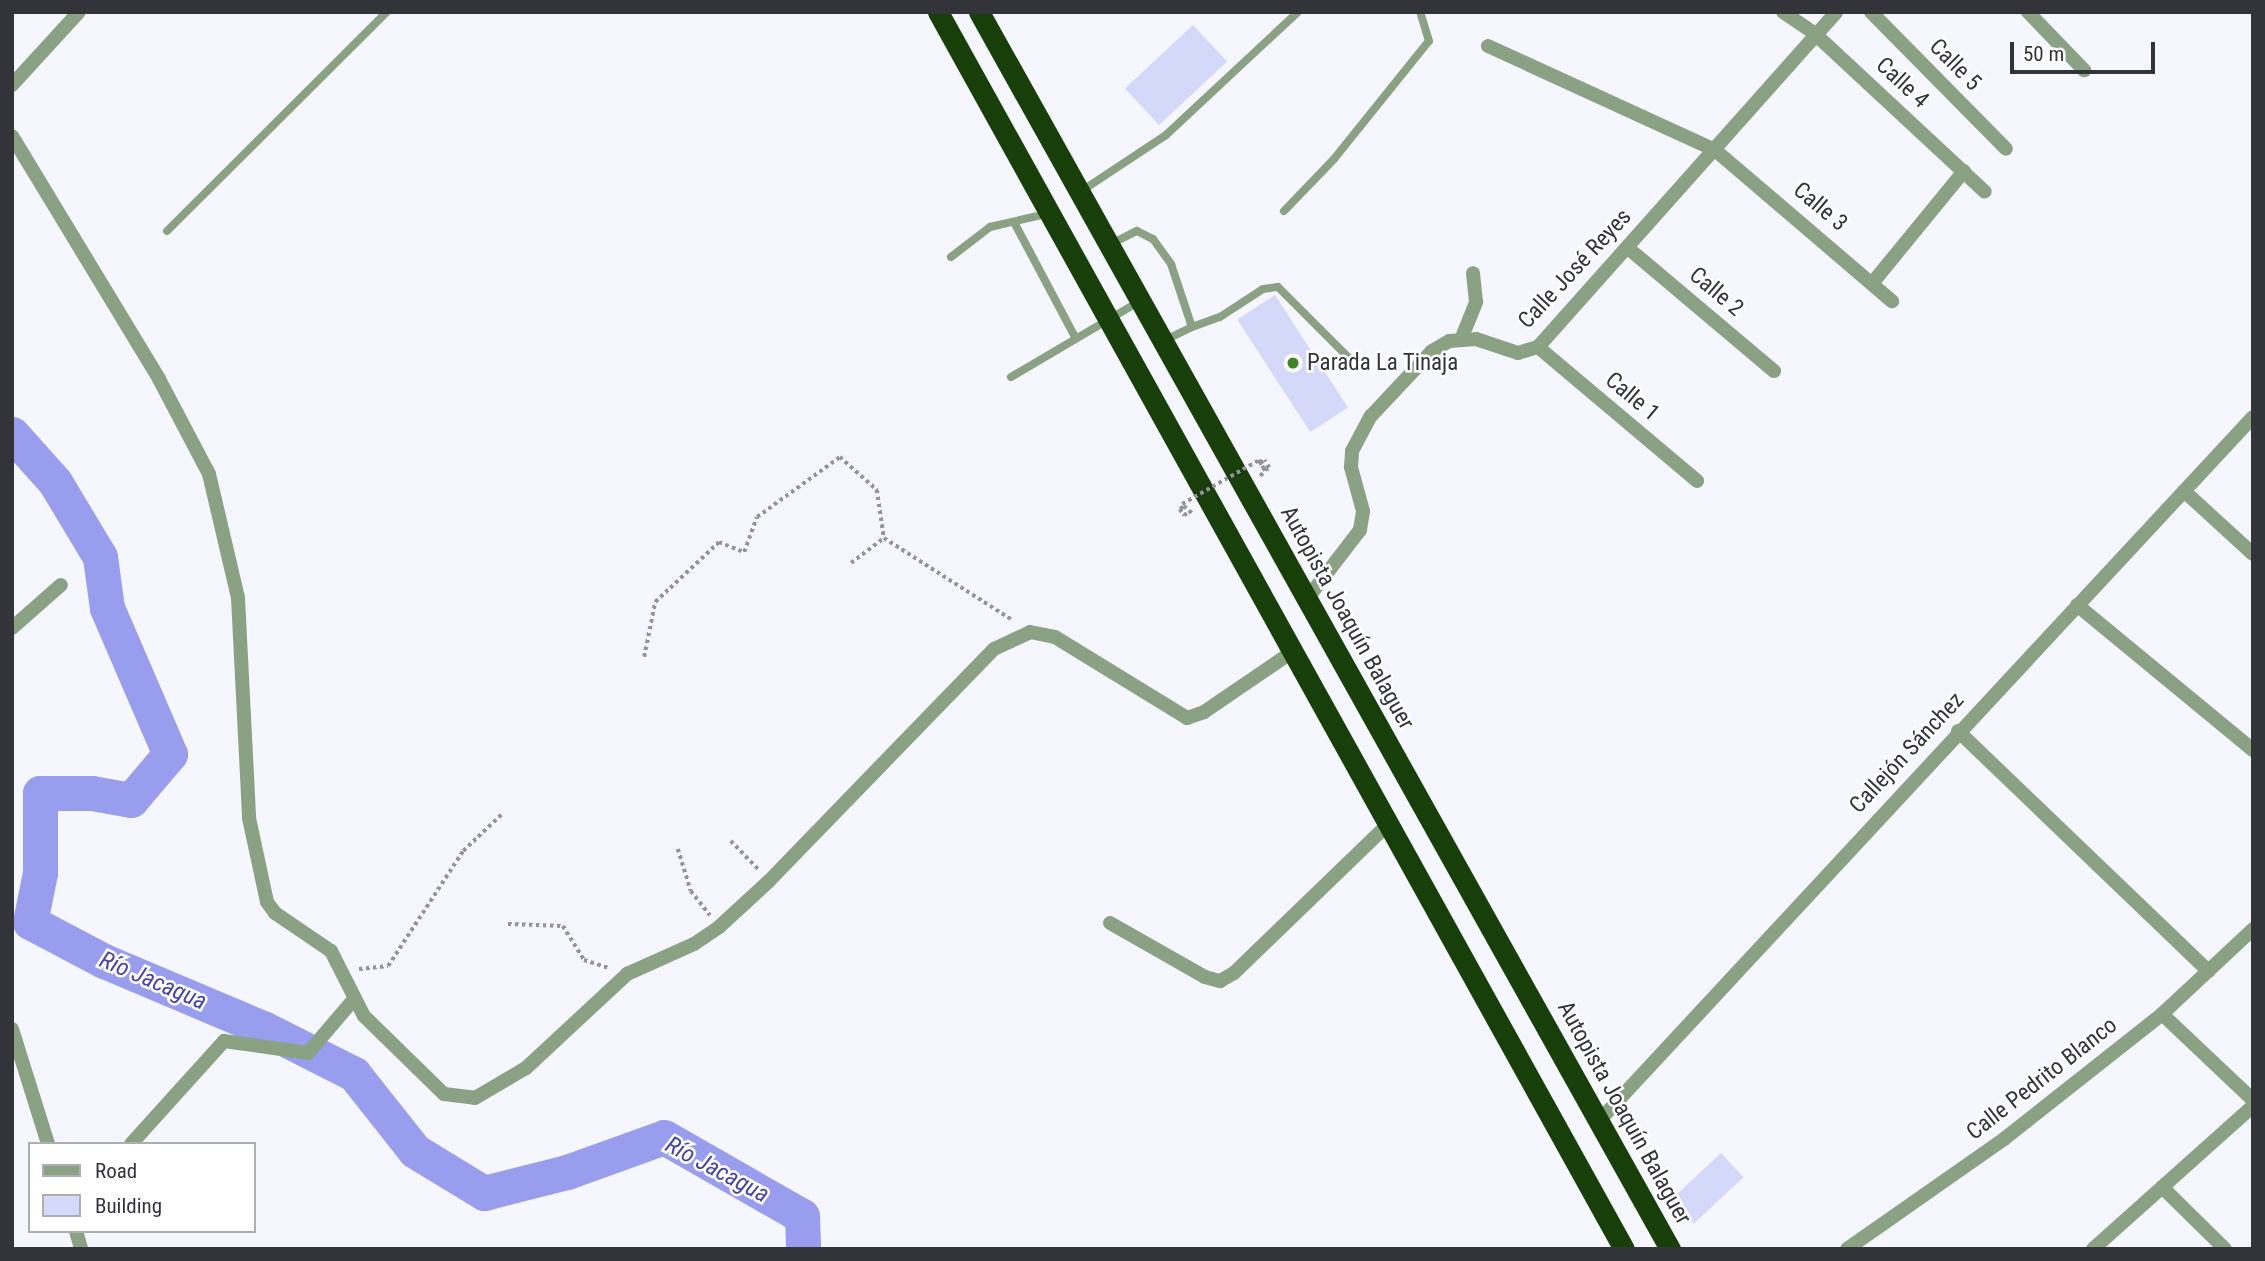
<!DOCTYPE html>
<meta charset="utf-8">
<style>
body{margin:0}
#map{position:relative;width:2265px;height:1261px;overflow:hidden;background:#f5f6ff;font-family:"Roboto Condensed",sans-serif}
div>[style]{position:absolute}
.river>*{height:35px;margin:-17.5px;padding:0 17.5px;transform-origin:17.5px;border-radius:17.5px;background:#989eed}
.building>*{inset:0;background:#d4d8f9;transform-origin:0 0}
.path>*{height:3.5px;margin-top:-1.75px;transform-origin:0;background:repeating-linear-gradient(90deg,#92939b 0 3.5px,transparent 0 7px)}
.lane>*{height:8px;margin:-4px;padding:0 4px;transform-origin:4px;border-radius:4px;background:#8aa283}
.street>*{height:14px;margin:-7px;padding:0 7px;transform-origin:7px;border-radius:7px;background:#8aa283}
.highway>*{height:21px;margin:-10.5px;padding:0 10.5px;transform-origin:10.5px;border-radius:10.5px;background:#183f09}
.path-bridge>*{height:3.5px;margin-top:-1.75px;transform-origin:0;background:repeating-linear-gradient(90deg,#92939b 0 3.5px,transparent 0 7px)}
.dots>*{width:19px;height:19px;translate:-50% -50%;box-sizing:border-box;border:4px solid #fff;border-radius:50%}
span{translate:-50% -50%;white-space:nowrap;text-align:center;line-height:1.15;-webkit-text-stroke:5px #fff;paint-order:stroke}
.street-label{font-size:23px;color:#33343a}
.poi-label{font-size:23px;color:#33343a}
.left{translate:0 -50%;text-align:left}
.water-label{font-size:24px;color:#4845a1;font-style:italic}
.frame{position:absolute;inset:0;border:14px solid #33343a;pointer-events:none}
.legend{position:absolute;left:28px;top:1142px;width:228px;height:91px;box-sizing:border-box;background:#fff;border:2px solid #adaeb0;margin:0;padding:9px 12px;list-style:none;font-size:21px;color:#33343a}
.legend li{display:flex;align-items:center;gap:14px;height:35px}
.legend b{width:35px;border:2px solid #adaeb0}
.scale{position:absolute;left:2010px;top:42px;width:145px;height:32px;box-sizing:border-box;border:4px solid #33343a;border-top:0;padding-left:9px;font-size:21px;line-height:24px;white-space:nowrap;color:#33343a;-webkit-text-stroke:5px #fff;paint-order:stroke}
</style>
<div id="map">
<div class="river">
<i style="left:12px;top:434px;width:64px;rotate:48.1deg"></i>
<i style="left:55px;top:482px;width:87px;rotate:59deg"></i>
<i style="left:100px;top:557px;width:51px;rotate:82.2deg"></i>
<i style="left:107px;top:608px;width:159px;rotate:66.7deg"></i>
<i style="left:170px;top:754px;width:60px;rotate:130.3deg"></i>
<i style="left:131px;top:800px;width:40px;rotate:-170deg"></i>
<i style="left:92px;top:793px;width:52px;rotate:180deg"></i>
<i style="left:40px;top:793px;width:80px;rotate:90deg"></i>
<i style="left:40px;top:873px;width:50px;rotate:101.5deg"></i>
<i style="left:30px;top:922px;width:84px;rotate:27.8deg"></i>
<i style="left:104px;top:961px;width:175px;rotate:22.9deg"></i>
<i style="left:265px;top:1029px;width:100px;rotate:26.8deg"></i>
<i style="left:354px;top:1074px;width:98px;rotate:51.6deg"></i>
<i style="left:415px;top:1151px;width:81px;rotate:31.3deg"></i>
<i style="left:484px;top:1193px;width:86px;rotate:-14.2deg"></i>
<i style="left:567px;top:1172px;width:103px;rotate:-19.8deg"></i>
<i style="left:664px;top:1137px;width:159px;rotate:29.8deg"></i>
<i style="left:802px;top:1216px;width:33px;rotate:88deg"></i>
</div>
<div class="building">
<i style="left:1193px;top:25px;width:50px;height:93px;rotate:47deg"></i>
<i style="left:1275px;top:295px;width:134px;height:45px;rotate:57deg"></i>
<i style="left:1721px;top:1153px;width:33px;height:68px;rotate:47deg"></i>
</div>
<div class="path">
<i style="left:1259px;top:460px;width:12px;rotate:59deg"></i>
<i style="left:1265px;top:470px;width:4px;rotate:-27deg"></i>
<i style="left:1269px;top:468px;width:9px;rotate:-122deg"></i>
<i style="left:1260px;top:476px;width:7px;rotate:-45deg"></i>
<i style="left:1265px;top:471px;width:9px;rotate:-122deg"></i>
<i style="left:1260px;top:463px;width:5px;rotate:-37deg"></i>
<i style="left:1180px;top:509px;width:5px;rotate:-37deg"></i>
<i style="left:1184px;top:506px;width:12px;rotate:42deg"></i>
<i style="left:1180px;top:509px;width:8px;rotate:60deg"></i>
<i style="left:1184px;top:516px;width:5px;rotate:-53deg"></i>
<i style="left:851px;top:563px;width:41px;rotate:-37.1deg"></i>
<i style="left:644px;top:657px;width:56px;rotate:-78.7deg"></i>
<i style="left:655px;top:602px;width:88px;rotate:-43.2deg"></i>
<i style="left:719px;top:542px;width:27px;rotate:22deg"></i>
<i style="left:744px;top:552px;width:37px;rotate:-70deg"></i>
<i style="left:757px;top:517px;width:102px;rotate:-35.9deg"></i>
<i style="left:840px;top:457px;width:50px;rotate:41.7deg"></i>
<i style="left:877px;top:490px;width:49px;rotate:81.7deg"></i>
<i style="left:884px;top:538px;width:154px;rotate:32.6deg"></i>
<i style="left:731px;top:841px;width:39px;rotate:46deg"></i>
<i style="left:678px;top:849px;width:44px;rotate:72.8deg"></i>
<i style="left:691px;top:891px;width:31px;rotate:52deg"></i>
<i style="left:508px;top:924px;width:55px;rotate:2.1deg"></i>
<i style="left:563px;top:926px;width:40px;rotate:58deg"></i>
<i style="left:584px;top:960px;width:25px;rotate:18deg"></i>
<i style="left:359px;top:969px;width:29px;rotate:-6deg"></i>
<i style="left:388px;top:966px;width:137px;rotate:-56.9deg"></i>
<i style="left:463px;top:851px;width:55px;rotate:-43.5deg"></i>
</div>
<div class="lane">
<i style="left:1080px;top:192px;width:103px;rotate:-33.5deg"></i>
<i style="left:1166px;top:135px;width:180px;rotate:-43deg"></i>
<i style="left:1284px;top:211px;width:72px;rotate:-46.1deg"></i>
<i style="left:1334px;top:159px;width:151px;rotate:-51.2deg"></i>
<i style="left:1429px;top:41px;width:30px;rotate:-107deg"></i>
<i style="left:1015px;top:224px;width:128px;rotate:62deg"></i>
<i style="left:167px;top:231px;width:310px;rotate:-44.9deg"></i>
<i style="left:1111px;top:244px;width:29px;rotate:-27deg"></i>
<i style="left:1137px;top:231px;width:18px;rotate:27deg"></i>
<i style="left:1153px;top:239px;width:31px;rotate:54deg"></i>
<i style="left:1171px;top:264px;width:66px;rotate:71.6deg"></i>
<i style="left:1192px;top:327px;width:30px;rotate:154deg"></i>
<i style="left:951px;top:257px;width:49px;rotate:-37.6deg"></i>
<i style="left:990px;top:227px;width:57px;rotate:-13.1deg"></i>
<i style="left:1192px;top:327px;width:30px;rotate:-20deg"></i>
<i style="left:1220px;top:317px;width:51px;rotate:-33.1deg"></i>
<i style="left:1263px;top:289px;width:15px;rotate:-8deg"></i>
<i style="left:1278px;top:287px;width:109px;rotate:45deg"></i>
<i style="left:1011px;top:377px;width:150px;rotate:-30.5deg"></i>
</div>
<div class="street">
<i style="left:1783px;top:12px;width:37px;rotate:34deg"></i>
<i style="left:1814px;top:33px;width:233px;rotate:42.9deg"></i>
<i style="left:1871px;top:12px;width:192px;rotate:45.4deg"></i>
<i style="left:2028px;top:12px;width:81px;rotate:46deg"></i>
<i style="left:1488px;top:46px;width:250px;rotate:24.6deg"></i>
<i style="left:1715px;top:150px;width:233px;rotate:40.5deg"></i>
<i style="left:12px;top:85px;width:99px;rotate:-47.5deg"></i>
<i style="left:12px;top:136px;width:284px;rotate:58.8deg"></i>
<i style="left:159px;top:379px;width:107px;rotate:62.2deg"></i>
<i style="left:209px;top:474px;width:127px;rotate:76.8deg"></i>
<i style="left:238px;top:598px;width:220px;rotate:87.1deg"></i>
<i style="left:249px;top:818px;width:86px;rotate:77.9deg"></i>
<i style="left:267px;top:902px;width:14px;rotate:54deg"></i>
<i style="left:275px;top:913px;width:68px;rotate:34.2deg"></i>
<i style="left:331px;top:951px;width:73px;rotate:63.1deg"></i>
<i style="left:364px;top:1016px;width:112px;rotate:44.3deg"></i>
<i style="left:444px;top:1094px;width:31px;rotate:7deg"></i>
<i style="left:475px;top:1098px;width:59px;rotate:-30.5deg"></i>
<i style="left:526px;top:1068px;width:138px;rotate:-42.9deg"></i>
<i style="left:627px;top:974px;width:73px;rotate:-24.1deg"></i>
<i style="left:694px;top:944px;width:30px;rotate:-34deg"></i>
<i style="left:719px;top:927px;width:68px;rotate:-42.6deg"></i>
<i style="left:769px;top:881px;width:323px;rotate:-45.9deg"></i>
<i style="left:994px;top:649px;width:40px;rotate:-25deg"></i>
<i style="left:1030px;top:632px;width:25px;rotate:11deg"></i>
<i style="left:1055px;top:637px;width:155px;rotate:31.5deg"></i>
<i style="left:1187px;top:718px;width:18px;rotate:-19deg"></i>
<i style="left:1204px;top:712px;width:107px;rotate:-34.3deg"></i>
<i style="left:1628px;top:248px;width:191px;rotate:40.1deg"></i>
<i style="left:1874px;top:281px;width:142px;rotate:-50.7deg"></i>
<i style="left:1462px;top:337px;width:38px;rotate:-68deg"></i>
<i style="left:1476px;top:302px;width:29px;rotate:-96deg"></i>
<i style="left:1538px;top:347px;width:208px;rotate:40.1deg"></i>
<i style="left:2184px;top:491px;width:93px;rotate:42.4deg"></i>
<i style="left:1307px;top:599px;width:87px;rotate:-52.5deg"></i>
<i style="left:1360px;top:530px;width:19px;rotate:-81deg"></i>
<i style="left:1363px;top:511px;width:46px;rotate:-105.3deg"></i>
<i style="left:1351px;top:467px;width:16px;rotate:-86deg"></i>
<i style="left:1352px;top:451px;width:40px;rotate:-62deg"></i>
<i style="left:1371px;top:416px;width:89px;rotate:-46.8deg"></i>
<i style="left:1432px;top:351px;width:20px;rotate:-30deg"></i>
<i style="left:1449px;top:341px;width:27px;rotate:-4deg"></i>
<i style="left:1476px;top:339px;width:44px;rotate:18.4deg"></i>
<i style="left:1518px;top:353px;width:21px;rotate:-17deg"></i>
<i style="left:1538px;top:347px;width:448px;rotate:-48.3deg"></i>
<i style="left:2077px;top:605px;width:228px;rotate:39.5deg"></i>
<i style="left:12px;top:628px;width:65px;rotate:-41.3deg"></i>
<i style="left:1958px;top:731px;width:347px;rotate:43.8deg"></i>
<i style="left:1110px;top:923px;width:109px;rotate:29.6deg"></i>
<i style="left:1205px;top:977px;width:16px;rotate:15deg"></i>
<i style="left:1220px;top:981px;width:16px;rotate:-30deg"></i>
<i style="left:1234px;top:973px;width:213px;rotate:-44deg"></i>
<i style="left:2162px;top:1014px;width:125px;rotate:43.4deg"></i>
<i style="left:12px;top:1029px;width:121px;rotate:72.6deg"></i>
<i style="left:1598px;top:1122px;width:962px;rotate:-47.11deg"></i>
<i style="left:131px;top:1144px;width:139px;rotate:-47.9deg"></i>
<i style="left:224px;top:1041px;width:85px;rotate:8.1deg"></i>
<i style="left:308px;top:1053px;width:72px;rotate:-49.5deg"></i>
<i style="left:2162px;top:1187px;width:88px;rotate:44.5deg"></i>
<i style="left:76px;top:1231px;width:19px;rotate:74deg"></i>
<i style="left:1847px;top:1249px;width:192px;rotate:-35deg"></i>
<i style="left:2004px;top:1139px;width:201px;rotate:-38.3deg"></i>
<i style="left:2162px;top:1014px;width:125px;rotate:-43deg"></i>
<i style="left:2093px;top:1249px;width:215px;rotate:-41.8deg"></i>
</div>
<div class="highway">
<i style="left:938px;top:12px;width:1414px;rotate:60.99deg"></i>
<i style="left:979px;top:12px;width:1417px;rotate:60.81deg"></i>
</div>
<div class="path-bridge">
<i style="left:1182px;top:504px;width:89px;rotate:-29.7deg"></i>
</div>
<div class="dots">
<i style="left:1293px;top:363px;background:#3e8327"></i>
</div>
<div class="street-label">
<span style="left:1955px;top:65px;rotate:45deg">Calle 5</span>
<span style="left:1902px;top:83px;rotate:43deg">Calle 4</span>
<span style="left:1820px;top:207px;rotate:40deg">Calle 3</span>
<span style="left:1575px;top:269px;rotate:-47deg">Calle José Reyes</span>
<span style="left:1716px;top:292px;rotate:40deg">Calle 2</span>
<span style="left:1632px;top:397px;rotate:40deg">Calle 1</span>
<span style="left:1347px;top:618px;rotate:61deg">Autopista Joaquín Balaguer</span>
<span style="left:1907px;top:753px;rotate:-47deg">Callejón Sánchez</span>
<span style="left:2042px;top:1079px;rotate:-38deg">Calle Pedrito Blanco</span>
<span style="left:1624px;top:1113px;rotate:61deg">Autopista Joaquín Balaguer</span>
</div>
<div class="poi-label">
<span class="left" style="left:1307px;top:363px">Parada La Tinaja</span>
</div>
<div class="water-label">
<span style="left:153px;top:981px;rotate:23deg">Río Jacagua</span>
<span style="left:717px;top:1170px;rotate:28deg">Río Jacagua</span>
</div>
<div class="frame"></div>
<ul class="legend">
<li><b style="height:9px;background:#8aa283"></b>Road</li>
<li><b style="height:19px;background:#d4d8f9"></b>Building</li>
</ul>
<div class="scale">50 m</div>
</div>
